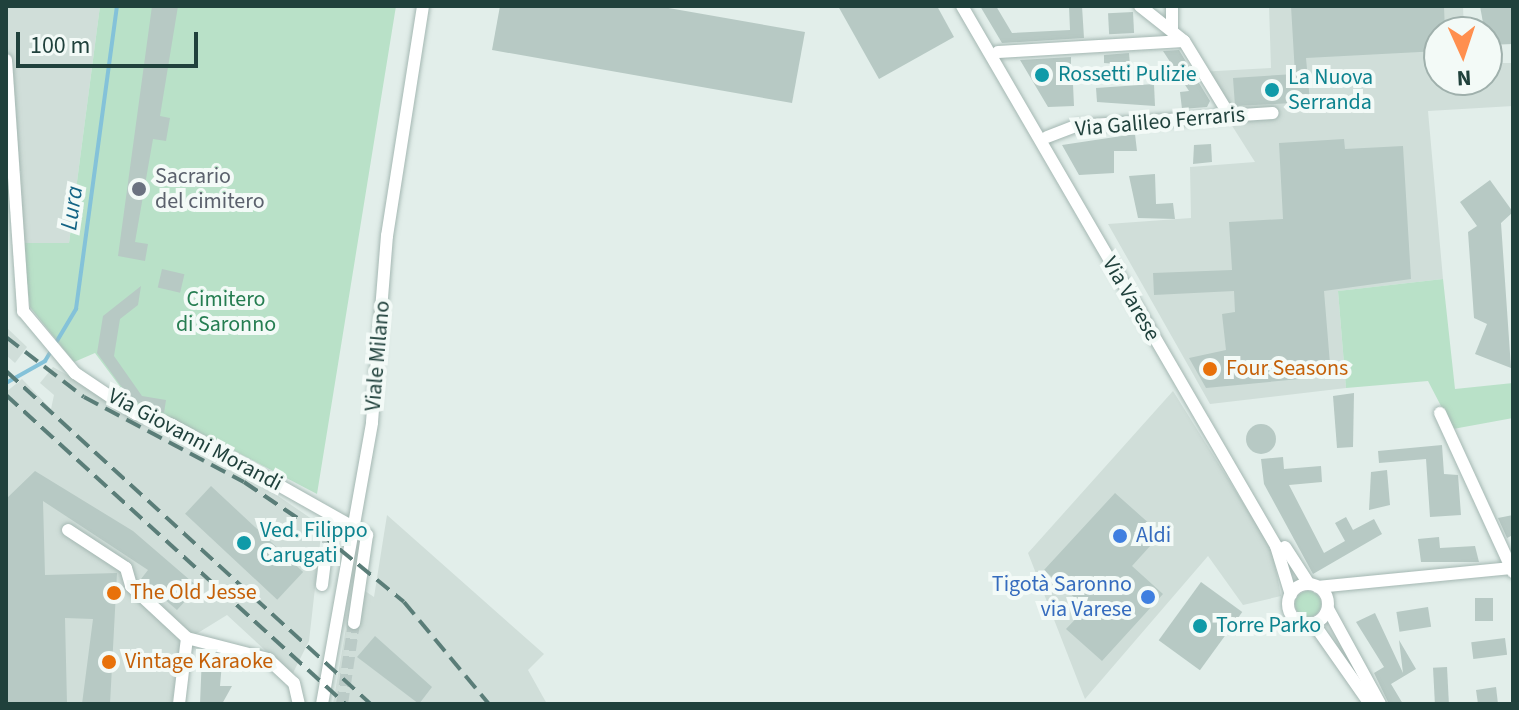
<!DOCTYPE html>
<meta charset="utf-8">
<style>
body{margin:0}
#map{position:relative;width:1519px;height:710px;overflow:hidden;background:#e2eeea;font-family:"Source Sans 3",sans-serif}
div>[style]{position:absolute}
.built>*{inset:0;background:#d0ded9}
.green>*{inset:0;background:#b9e1c8}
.round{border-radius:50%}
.stream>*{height:4px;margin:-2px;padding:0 2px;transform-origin:2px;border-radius:2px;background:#84c2d9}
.building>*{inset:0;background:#b7c9c4;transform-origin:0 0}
.street-tunnel>*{height:12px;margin-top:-6px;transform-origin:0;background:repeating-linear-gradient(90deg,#bbcbc7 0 12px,transparent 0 18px)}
.roads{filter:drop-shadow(0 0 2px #a4b7b2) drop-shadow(0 0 2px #a4b7b2)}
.street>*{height:12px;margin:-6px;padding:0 6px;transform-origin:6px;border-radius:6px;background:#fff}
.street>.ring{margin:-6px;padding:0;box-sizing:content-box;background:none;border:12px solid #fff;border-radius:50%}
.rail>*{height:4px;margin-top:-2px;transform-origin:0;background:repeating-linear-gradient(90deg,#5a7d78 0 16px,transparent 0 24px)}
.dots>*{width:22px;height:22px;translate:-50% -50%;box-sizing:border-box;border:4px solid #f3faf7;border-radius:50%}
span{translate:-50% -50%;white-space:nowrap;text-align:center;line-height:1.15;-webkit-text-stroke:8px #f3faf7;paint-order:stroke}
.culture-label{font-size:22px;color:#0d838f}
.left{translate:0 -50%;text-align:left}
.street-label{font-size:22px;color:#20413c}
.worship-label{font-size:22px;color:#5b616d}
.park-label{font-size:22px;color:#257d51}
.food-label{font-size:22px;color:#c56008}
.shop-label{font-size:22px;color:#366cbe}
.right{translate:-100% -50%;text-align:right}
.water-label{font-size:24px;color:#136485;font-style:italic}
.frame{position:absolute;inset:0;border:8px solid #20413c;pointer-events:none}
.north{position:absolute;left:1423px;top:16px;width:80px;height:80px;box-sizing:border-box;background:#f3faf7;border:2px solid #9fb0ac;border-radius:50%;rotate:177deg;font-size:22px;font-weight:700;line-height:32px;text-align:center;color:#20413c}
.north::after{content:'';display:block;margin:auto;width:28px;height:36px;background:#ff8f4f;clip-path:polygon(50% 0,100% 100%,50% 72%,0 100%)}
.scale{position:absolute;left:16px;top:32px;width:182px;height:36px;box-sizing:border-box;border:4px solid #20413c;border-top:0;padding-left:10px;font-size:24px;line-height:28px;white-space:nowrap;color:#20413c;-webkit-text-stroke:6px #f3faf7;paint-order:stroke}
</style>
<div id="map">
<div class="built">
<i style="clip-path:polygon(6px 6px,100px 6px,69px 243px,22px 243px,21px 171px,6px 171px)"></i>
<i style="clip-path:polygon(1269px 6px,1463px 6px,1464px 32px,1439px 32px,1439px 80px,1487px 80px,1487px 63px,1513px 63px,1513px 106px,1428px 111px,1443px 279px,1338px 291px,1346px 388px,1210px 404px,1108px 224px,1191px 218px,1190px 167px,1255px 162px,1198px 72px,1271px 68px)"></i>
<i style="clip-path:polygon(6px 327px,27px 347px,15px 363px,6px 355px)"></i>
<i style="clip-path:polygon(53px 367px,249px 476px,322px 526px,309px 641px,292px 675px,227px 615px,180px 644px,172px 704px,6px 704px,6px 392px,22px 379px,51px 409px,54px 395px,40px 383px)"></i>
<i style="clip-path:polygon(1173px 391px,1272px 549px,1281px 596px,1243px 605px,1208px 556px,1085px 699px,1028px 553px)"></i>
<i style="clip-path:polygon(387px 515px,544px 654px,528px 670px,547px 704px,333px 704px,347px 622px,359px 624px,365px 591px,374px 597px)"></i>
</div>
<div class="green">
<i style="clip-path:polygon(100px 6px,396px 6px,317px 494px,172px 418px,139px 412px,95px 353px,74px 362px,30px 307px,22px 243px,69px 243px)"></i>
<i style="clip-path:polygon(1443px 279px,1455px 389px,1513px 383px,1513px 418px,1453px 429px,1428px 381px,1346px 388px,1338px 291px)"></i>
<i class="round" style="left:1295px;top:591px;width:26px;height:26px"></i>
</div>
<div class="stream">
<i style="left:6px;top:383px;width:45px;rotate:-29.4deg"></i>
<i style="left:45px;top:361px;width:61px;rotate:-59.2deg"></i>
<i style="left:76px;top:309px;width:306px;rotate:-82.3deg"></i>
</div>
<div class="building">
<i style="clip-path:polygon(152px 6px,178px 6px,160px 116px,170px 118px,166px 141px,153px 139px,135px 242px,148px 244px,145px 261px,118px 256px)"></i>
<i style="clip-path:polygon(500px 6px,657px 6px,805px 32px,792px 103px,492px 50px)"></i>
<i style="clip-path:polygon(838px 6px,937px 6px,954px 37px,879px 79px)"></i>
<i style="clip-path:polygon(980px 6px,996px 6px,1012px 33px,1070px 30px,1069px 6px,1082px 6px,1084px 38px,1002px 43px)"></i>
<i style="clip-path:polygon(1291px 6px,1444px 6px,1445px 32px,1439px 32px,1439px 51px,1306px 58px,1310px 102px,1235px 106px,1233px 78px,1295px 74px)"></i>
<i style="clip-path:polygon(1480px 6px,1513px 6px,1513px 44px,1487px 45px)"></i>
<i style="left:1133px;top:12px;width:21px;height:25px;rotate:87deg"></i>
<i style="clip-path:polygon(1179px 50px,1210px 101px,1207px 107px,1182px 109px,1180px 92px,1189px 91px,1163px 51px)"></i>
<i style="clip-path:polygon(1129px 53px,1130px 65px,1104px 63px,1104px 55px)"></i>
<i style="clip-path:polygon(1071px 57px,1071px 65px,1059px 65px,1060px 84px,1073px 84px,1074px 106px,1048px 107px,1020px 60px)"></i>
<i style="clip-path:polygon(1154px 84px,1155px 106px,1097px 102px,1096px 88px)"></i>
<i style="clip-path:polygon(1135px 134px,1137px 151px,1114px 151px,1114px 173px,1079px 175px,1062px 145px)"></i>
<i style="clip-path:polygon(1344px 139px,1345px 149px,1403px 146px,1411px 279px,1324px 291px,1331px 376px,1206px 388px,1189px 358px,1226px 350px,1222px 314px,1235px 312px,1234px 291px,1154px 295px,1153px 273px,1232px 270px,1229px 222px,1283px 219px,1279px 143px)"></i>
<i style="clip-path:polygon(1211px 144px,1212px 162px,1193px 164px,1194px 145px)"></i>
<i style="clip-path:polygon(1155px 174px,1156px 204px,1173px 203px,1175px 219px,1138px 218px,1129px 176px)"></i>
<i style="clip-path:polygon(1490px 180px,1513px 212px,1501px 223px,1511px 368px,1475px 354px,1487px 324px,1474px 318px,1468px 232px,1477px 226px,1460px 202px)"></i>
<i style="left:162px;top:269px;width:23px;height:19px;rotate:13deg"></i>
<i style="clip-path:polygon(141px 286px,138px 305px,120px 319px,114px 356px,142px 396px,166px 400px,164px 413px,131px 400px,97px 353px,103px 316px)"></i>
<i style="clip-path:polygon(1354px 393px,1353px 447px,1337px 448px,1333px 396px)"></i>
<i class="round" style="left:1246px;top:424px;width:30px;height:30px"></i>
<i style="clip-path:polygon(1442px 445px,1444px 474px,1458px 475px,1461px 515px,1430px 517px,1426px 459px,1379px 463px,1378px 451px)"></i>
<i style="clip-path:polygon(1283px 457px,1284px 469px,1321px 466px,1322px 482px,1289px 485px,1324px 553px,1345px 541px,1335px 523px,1346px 517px,1353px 530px,1374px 519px,1382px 534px,1313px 574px,1264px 484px,1261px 459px)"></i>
<i style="clip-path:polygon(1387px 470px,1390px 505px,1369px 510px,1371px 472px)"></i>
<i style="clip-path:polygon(35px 471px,133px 531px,198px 587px,177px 610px,141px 579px,148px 570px,43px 501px,45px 575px,117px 573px,110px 704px,82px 704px,93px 619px,65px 618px,67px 704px,6px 704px,6px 499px)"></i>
<i style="left:211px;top:486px;width:126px;height:38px;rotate:43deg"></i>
<i style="clip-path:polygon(1115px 493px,1161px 534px,1132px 566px,1163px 594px,1102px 661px,1066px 629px,1086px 608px,1044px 570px)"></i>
<i style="clip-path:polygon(1513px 515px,1513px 535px,1507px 538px,1498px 518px)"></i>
<i style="clip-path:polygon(1439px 537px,1440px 548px,1475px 546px,1479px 562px,1421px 562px,1418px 539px)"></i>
<i style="left:1201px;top:582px;width:51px;height:72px;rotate:36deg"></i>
<i style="left:1475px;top:598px;width:18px;height:23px"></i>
<i style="left:1428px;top:607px;width:20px;height:32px;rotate:81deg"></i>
<i style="clip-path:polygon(1375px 613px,1403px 673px,1399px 640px,1416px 669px,1391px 684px,1403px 704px,1389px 704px,1374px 673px,1384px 667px,1356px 622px)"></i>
<i style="clip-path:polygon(375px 636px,432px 687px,419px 704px,357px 657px)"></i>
<i style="left:1505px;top:638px;width:17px;height:34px;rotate:83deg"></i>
<i style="clip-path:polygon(202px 655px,222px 663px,220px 686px,232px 686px,222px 704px,200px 704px)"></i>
<i style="left:1447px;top:667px;width:37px;height:14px;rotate:87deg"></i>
<i style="clip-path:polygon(1496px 687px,1498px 704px,1478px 704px,1476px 690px)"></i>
</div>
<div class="street-tunnel">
<i style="left:325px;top:562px;width:36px;rotate:-81deg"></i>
<i style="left:342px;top:704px;width:82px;rotate:-81.6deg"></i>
</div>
<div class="roads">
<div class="street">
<i style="left:962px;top:6px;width:625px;rotate:59.82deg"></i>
<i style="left:1276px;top:546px;width:51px;rotate:73deg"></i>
<i style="left:1140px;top:6px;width:56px;rotate:38.5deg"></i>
<i style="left:1184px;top:41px;width:88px;rotate:58.5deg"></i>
<i style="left:1172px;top:30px;width:24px;rotate:-90deg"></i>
<i style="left:998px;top:52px;width:186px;rotate:-3.4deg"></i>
<i style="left:6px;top:60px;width:252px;rotate:86.1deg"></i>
<i style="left:23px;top:311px;width:81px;rotate:50deg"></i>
<i style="left:75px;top:373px;width:73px;rotate:33.9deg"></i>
<i style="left:136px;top:414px;width:38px;rotate:17deg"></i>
<i style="left:172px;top:425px;width:224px;rotate:29.4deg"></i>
<i style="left:367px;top:535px;width:89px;rotate:98.4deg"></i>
<i style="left:1047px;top:137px;width:31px;rotate:-21deg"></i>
<i style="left:1076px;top:126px;width:197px;rotate:-3.8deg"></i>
<i style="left:1440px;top:413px;width:175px;rotate:65.3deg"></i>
<i style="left:68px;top:530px;width:69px;rotate:33.2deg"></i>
<i style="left:126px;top:568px;width:19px;rotate:74deg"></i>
<i style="left:131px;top:586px;width:76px;rotate:42.9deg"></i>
<i style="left:1285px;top:547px;width:44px;rotate:57deg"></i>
<i class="ring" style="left:1288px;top:584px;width:28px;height:28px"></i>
<i style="left:322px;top:585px;width:23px;rotate:-83deg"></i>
<i style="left:1318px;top:587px;width:196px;rotate:-5.6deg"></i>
<i style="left:1328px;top:609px;width:108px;rotate:61.3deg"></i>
<i style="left:1314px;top:624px;width:98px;rotate:55deg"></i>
<i style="left:187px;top:638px;width:84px;rotate:14.5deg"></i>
<i style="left:268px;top:659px;width:35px;rotate:43deg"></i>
<i style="left:294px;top:683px;width:22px;rotate:77deg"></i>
<i style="left:179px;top:704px;width:66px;rotate:-83.1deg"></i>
<i style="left:322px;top:704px;width:286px;rotate:-79.9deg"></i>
<i style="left:372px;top:422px;width:187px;rotate:-85.4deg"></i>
<i style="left:387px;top:236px;width:233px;rotate:-81.1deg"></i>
</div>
</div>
<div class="rail">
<i style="left:6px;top:337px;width:98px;rotate:37.6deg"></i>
<i style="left:84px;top:397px;width:181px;rotate:28deg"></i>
<i style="left:244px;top:482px;width:93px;rotate:34deg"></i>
<i style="left:321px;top:534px;width:107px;rotate:39.3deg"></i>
<i style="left:404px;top:602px;width:133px;rotate:50.2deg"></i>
<i style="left:6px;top:371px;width:494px;rotate:42.4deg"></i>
<i style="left:6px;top:395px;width:459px;rotate:42.3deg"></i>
</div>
<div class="dots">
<i style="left:1042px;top:75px;background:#0f9aa8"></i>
<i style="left:1272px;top:90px;background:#0f9aa8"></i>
<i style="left:139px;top:189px;background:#6b7280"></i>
<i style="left:1210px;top:369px;background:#e8710a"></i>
<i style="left:1120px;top:536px;background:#3f7fe0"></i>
<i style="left:244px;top:543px;background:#0f9aa8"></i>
<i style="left:114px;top:593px;background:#e8710a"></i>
<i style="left:1148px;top:597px;background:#3f7fe0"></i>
<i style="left:1200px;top:626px;background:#0f9aa8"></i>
<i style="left:109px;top:662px;background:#e8710a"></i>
</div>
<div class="culture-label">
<span class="left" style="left:1058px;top:75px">Rossetti Pulizie</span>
<span class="left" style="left:1288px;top:90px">La Nuova<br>Serranda</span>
<span class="left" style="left:260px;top:543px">Ved. Filippo<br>Carugati</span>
<span class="left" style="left:1216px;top:626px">Torre Parko</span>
</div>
<div class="street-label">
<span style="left:1160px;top:122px;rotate:-5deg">Via Galileo Ferraris</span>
<span style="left:1131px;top:299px;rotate:60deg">Via Varese</span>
<span style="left:378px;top:356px;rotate:-85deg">Viale Milano</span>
<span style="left:195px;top:440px;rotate:28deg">Via Giovanni Morandi</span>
</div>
<div class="worship-label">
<span class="left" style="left:155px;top:189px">Sacrario<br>del cimitero</span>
</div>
<div class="park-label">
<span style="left:226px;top:312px">Cimitero<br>di Saronno</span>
</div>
<div class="food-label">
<span class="left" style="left:1226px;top:369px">Four Seasons</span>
<span class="left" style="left:130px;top:593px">The Old Jesse</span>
<span class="left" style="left:125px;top:662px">Vintage Karaoke</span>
</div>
<div class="shop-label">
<span class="left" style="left:1136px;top:536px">Aldi</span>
<span class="right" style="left:1132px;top:597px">Tigotà Saronno<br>via Varese</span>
</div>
<div class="water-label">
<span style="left:72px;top:208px;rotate:-82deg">Lura</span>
</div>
<div class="frame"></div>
<div class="north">N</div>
<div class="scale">100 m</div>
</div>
